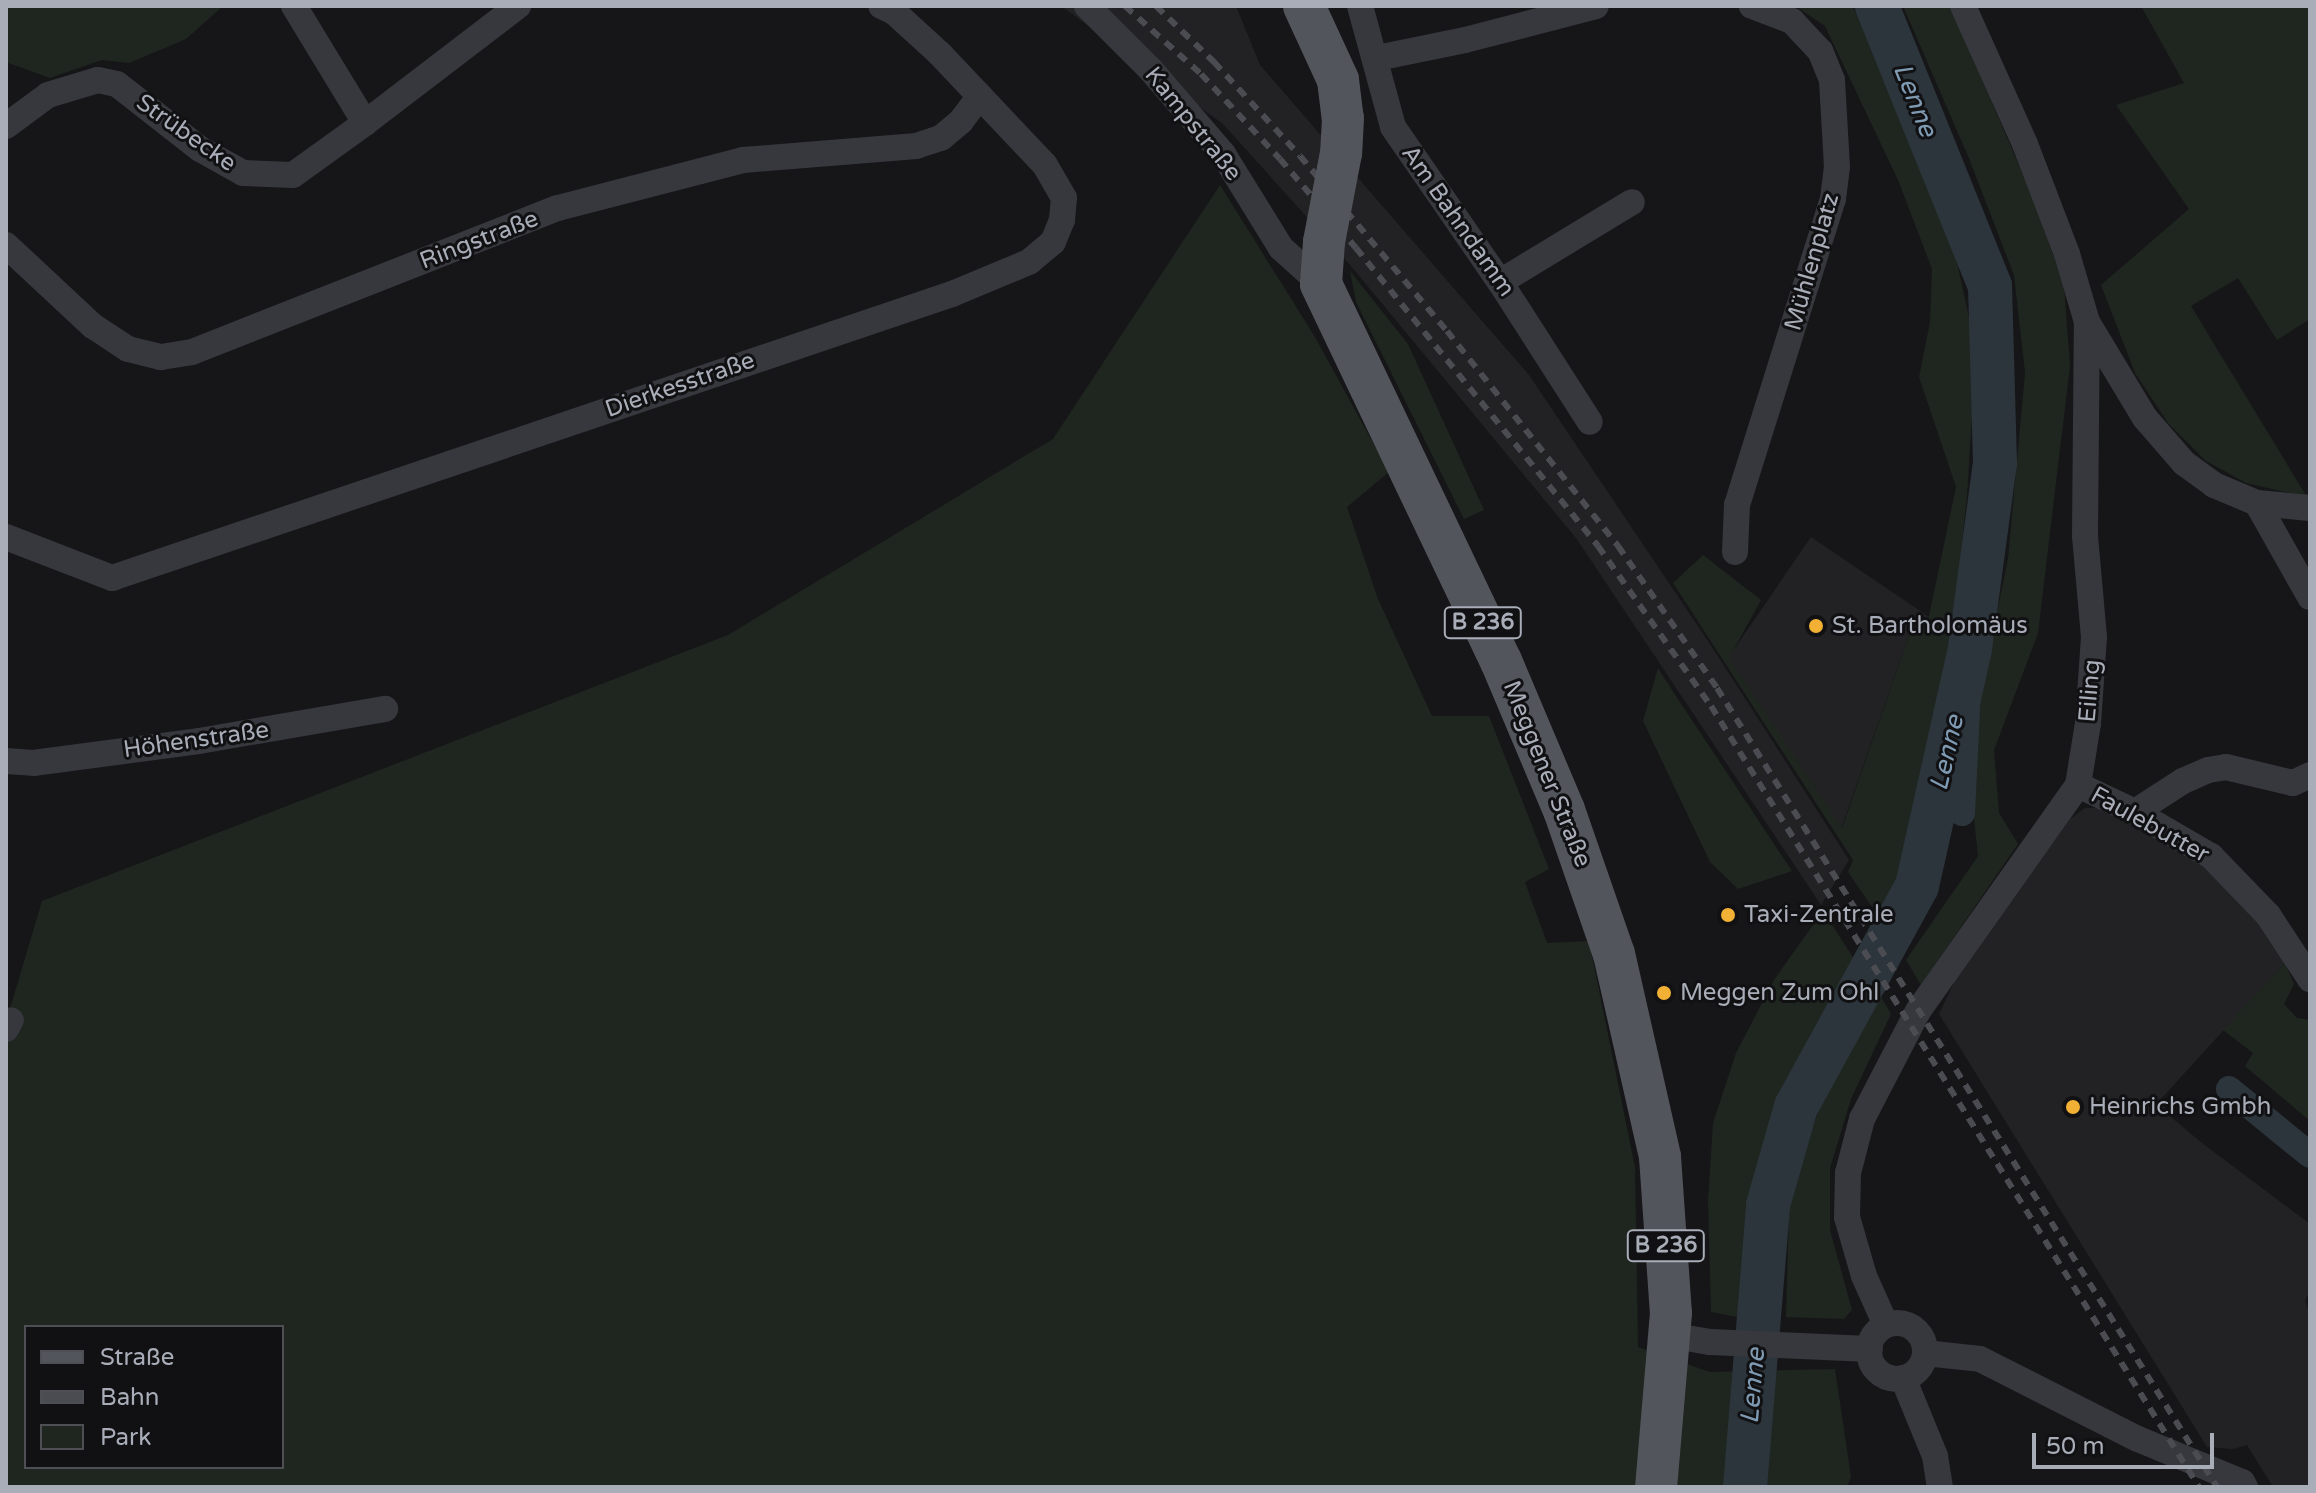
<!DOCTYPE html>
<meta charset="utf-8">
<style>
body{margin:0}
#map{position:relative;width:2316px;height:1493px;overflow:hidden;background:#161618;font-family:"Varela Round",sans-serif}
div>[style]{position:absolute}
.built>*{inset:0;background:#222225}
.green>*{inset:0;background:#1e261f}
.canal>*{height:26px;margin:-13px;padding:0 13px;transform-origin:13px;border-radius:13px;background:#2c353c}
.river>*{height:44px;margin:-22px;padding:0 22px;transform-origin:22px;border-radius:22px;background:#2c353c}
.street>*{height:26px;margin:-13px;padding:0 13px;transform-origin:13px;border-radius:13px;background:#37383d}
.street>.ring{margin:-13px;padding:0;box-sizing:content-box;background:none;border:26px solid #37383d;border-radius:50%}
.primary>*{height:42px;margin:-21px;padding:0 21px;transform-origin:21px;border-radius:21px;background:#53555c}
.rail>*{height:6px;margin-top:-3px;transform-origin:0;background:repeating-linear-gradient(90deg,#4a4c52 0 10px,transparent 0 18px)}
.primary-bridge>*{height:42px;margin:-21px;padding:0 21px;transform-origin:21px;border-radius:21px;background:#53555c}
.dots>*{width:22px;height:22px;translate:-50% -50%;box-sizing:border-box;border:4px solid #111113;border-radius:50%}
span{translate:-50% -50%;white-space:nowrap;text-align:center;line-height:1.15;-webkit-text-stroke:6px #111113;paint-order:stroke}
.shield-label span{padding:2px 6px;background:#111113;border:2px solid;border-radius:6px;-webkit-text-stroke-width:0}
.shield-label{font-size:22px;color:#a8adb8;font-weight:700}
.street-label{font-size:24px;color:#a8adb8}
.poi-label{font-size:24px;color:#a8adb8}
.left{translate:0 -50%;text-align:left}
.water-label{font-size:26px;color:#7f9bb3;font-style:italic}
.frame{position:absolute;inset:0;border:8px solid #a8adb8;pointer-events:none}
.legend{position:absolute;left:24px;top:1325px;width:260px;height:144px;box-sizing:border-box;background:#111113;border:2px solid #4d4f55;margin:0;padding:10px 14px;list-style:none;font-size:24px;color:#a8adb8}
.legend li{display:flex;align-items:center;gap:16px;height:40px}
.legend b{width:40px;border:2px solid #4d4f55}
.scale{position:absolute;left:2032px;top:1433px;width:182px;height:36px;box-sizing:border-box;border:4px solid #a8adb8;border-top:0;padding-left:10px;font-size:24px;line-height:28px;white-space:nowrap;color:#a8adb8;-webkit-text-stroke:6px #111113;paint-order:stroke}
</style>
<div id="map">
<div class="built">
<i style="clip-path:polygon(1061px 6px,1236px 6px,1260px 65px,1529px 375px,1710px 644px,1849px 860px,1821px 905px,1576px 538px,1351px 266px,1223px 124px)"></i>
<i style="clip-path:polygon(1811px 537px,1929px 617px,1912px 627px,1841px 829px,1728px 658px)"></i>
<i style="clip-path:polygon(2085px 808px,2101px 808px,2186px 852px,2255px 913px,2285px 963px,2160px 1100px,2171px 1117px,2202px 1143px,2310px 1224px,2310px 1291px,2305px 1300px,2310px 1315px,2310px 1487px,2273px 1487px,2247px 1445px,2233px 1449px,2207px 1447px,1939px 1014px,1958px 974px,2070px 819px)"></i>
</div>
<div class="green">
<i style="clip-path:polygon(6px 6px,223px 6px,186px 39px,129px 63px,102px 60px,50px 78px,6px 62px)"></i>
<i style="clip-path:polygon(1795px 6px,1853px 6px,1956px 257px,1976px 351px,1967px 496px,1954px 619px,1905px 866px,1881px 920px,1848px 872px,1853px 860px,1673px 583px,1703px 555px,1761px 600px,1729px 658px,1842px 828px,1912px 627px,1929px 616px,1956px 487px,1919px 377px,1930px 322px,1932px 269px,1898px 180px,1825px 26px)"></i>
<i style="clip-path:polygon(1903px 6px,1950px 6px,2030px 191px,2064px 285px,2070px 366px,2038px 633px,1994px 750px,1999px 813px,2018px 844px,1921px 985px,1906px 960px,1978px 856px,1970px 781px,1977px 708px,2008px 559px,2025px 373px,2014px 275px,1968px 156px)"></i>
<i style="clip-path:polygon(2141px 6px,2310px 6px,2310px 319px,2277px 340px,2238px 278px,2191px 306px,2307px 497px,2246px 483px,2206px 461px,2168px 423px,2135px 373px,2101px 285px,2189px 209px,2116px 105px,2184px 83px)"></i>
<i style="clip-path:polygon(evenodd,1220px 185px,1315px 337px,1389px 472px,1347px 507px,1378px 599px,1432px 716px,1489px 716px,1549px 869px,1525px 882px,1547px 943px,1589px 941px,1635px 1167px,1638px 1347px,1710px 1372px,1835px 1369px,1851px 1477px,1847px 1487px,6px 1487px,6px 1022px,42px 901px,728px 635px,1053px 439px,1220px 185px,26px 1327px,282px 1327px,282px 1467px,26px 1467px,26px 1327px)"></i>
<i style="clip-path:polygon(1350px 271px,1408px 344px,1484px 510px,1464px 519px,1356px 302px)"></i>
<i style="clip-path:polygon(1658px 668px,1672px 690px,1792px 871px,1738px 889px,1710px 862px,1643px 721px)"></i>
<i style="clip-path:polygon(1823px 911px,1858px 965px,1791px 1082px,1762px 1162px,1750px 1227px,1748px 1319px,1711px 1312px,1708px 1200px,1713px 1123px,1736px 1053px,1774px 980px)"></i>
<i style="clip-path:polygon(2285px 963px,2294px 984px,2284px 1004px,2297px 1018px,2310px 1020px,2310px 1121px,2245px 1066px,2253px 1053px,2223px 1030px)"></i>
<i style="clip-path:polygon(1878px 992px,1891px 1014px,1851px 1099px,1830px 1168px,1830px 1230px,1852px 1310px,1844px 1319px,1786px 1317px,1789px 1209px,1802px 1155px,1831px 1078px)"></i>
</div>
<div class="canal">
<i style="left:1962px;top:813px;width:165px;rotate:-87.2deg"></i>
<i style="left:2229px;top:1089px;width:104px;rotate:39.2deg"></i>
</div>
<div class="river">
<i style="left:1745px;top:1487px;width:283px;rotate:-85.3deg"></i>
<i style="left:1768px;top:1205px;width:102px;rotate:-74.1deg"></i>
<i style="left:1796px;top:1107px;width:252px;rotate:-61.3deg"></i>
<i style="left:1917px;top:886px;width:244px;rotate:-77.4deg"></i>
<i style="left:1970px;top:648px;width:186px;rotate:-82.3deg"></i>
<i style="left:1995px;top:464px;width:178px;rotate:-91.6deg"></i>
<i style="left:1990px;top:286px;width:302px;rotate:-112deg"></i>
</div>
<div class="street">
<i style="left:294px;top:6px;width:137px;rotate:58.7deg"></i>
<i style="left:365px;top:123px;width:193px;rotate:-37.4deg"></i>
<i style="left:1087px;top:6px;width:91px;rotate:45deg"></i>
<i style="left:1151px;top:70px;width:111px;rotate:49.4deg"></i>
<i style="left:1223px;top:154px;width:110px;rotate:58.3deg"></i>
<i style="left:1281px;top:248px;width:54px;rotate:42deg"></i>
<i style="left:1360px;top:6px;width:125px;rotate:74.7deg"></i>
<i style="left:1393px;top:127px;width:188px;rotate:55.4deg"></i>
<i style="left:1500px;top:282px;width:166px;rotate:57.3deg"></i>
<i style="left:1377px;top:58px;width:90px;rotate:-11.6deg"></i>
<i style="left:1465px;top:40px;width:135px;rotate:-14.5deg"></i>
<i style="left:6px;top:126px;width:52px;rotate:-36.4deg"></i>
<i style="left:48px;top:95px;width:52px;rotate:-16.7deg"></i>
<i style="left:98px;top:80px;width:19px;rotate:12deg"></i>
<i style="left:117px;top:84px;width:105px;rotate:38.1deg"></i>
<i style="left:200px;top:149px;width:49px;rotate:29.2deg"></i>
<i style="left:243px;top:173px;width:50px;rotate:2.3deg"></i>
<i style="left:293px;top:175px;width:89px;rotate:-35.8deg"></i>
<i style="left:6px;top:245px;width:119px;rotate:43deg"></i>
<i style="left:93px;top:326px;width:42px;rotate:33.3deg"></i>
<i style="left:128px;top:349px;width:34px;rotate:14deg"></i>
<i style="left:161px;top:357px;width:31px;rotate:-9deg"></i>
<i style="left:192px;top:352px;width:393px;rotate:-21.5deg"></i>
<i style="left:558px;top:208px;width:191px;rotate:-14.5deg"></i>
<i style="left:743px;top:160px;width:174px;rotate:-4.6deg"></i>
<i style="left:916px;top:146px;width:26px;rotate:-18deg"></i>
<i style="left:941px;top:138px;width:26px;rotate:-40deg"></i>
<i style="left:961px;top:121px;width:31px;rotate:-53deg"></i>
<i style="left:1500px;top:282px;width:154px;rotate:-31.2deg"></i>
<i style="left:2087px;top:322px;width:112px;rotate:58.9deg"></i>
<i style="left:2145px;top:418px;width:60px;rotate:49.1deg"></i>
<i style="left:2184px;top:463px;width:37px;rotate:36deg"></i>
<i style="left:2214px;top:485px;width:47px;rotate:22.7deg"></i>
<i style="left:2257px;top:503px;width:53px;rotate:5.4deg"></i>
<i style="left:2257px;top:503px;width:108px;rotate:60.6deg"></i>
<i style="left:6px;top:537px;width:114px;rotate:21.1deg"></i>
<i style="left:112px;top:578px;width:887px;rotate:-18.68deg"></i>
<i style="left:952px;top:294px;width:83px;rotate:-22.6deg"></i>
<i style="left:1029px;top:262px;width:31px;rotate:-40deg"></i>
<i style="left:1053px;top:242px;width:24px;rotate:-68deg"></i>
<i style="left:1062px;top:220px;width:22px;rotate:-85deg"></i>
<i style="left:1064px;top:198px;width:39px;rotate:-120deg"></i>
<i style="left:1044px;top:164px;width:151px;rotate:-133.4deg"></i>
<i style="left:940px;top:54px;width:62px;rotate:-137.6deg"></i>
<i style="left:894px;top:12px;width:14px;rotate:-155deg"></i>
<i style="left:1735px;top:552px;width:47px;rotate:-87.6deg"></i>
<i style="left:1737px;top:505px;width:321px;rotate:-72.6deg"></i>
<i style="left:1833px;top:199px;width:32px;rotate:-83deg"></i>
<i style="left:1837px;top:167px;width:87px;rotate:-93.3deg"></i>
<i style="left:1832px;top:80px;width:31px;rotate:-112deg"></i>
<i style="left:1820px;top:51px;width:41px;rotate:-133deg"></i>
<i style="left:1792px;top:21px;width:43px;rotate:-159.4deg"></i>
<i style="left:6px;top:761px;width:27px;rotate:4deg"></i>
<i style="left:33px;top:763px;width:167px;rotate:-7.5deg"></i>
<i style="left:199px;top:741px;width:189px;rotate:-9.8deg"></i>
<i style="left:2078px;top:785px;width:63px;rotate:25.3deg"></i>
<i style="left:2135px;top:812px;width:88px;rotate:30.1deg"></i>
<i style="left:2211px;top:856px;width:82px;rotate:46deg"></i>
<i style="left:2268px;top:915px;width:77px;rotate:56.7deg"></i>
<i style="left:2135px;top:812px;width:57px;rotate:-32.9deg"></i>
<i style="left:2183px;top:781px;width:27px;rotate:-24deg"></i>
<i style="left:2208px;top:770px;width:18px;rotate:-9deg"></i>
<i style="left:2226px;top:767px;width:69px;rotate:13.4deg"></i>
<i style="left:2293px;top:783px;width:19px;rotate:-25deg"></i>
<i style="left:6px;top:1029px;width:10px;rotate:-61deg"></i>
<i class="ring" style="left:1869px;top:1323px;width:30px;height:30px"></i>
<i style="left:1886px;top:1325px;width:54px;rotate:-114.2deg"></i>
<i style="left:1864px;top:1276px;width:61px;rotate:-106.1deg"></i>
<i style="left:1847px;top:1217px;width:44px;rotate:-88.7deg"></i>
<i style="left:1848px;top:1173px;width:56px;rotate:-75.5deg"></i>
<i style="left:1862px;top:1119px;width:122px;rotate:-62.6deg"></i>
<i style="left:1918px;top:1011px;width:277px;rotate:-54.7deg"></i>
<i style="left:2078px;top:785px;width:63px;rotate:-80.8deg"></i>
<i style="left:2088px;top:723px;width:86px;rotate:-86deg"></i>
<i style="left:2094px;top:637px;width:101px;rotate:-95.1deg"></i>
<i style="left:2085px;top:536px;width:214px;rotate:-89.5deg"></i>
<i style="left:2087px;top:322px;width:71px;rotate:-106.4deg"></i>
<i style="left:2067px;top:254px;width:118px;rotate:-110.9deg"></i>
<i style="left:2025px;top:144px;width:151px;rotate:-114.2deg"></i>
<i style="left:1669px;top:1335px;width:42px;rotate:9.7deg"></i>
<i style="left:1710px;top:1342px;width:160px;rotate:2.5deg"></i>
<i style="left:1925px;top:1353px;width:55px;rotate:6.2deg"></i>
<i style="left:1980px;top:1359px;width:177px;rotate:26.9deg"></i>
<i style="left:2138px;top:1439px;width:113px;rotate:22.5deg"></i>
<i style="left:2242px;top:1482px;width:6px;rotate:59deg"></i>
<i style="left:1903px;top:1378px;width:84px;rotate:67.7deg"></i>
<i style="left:1935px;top:1456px;width:31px;rotate:81deg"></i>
</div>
<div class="primary">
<i style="left:1304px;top:6px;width:81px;rotate:65.3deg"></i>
<i style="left:1338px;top:80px;width:38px;rotate:83deg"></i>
<i style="left:1343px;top:118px;width:35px;rotate:93deg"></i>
<i style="left:1324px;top:242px;width:42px;rotate:94.1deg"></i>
<i style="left:1321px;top:284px;width:418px;rotate:64.5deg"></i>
<i style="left:1501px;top:661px;width:162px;rotate:67.1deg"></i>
<i style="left:1564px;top:810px;width:152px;rotate:70.9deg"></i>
<i style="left:1614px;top:954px;width:208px;rotate:77.2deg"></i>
<i style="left:1660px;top:1157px;width:156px;rotate:86deg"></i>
<i style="left:1671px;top:1313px;width:175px;rotate:94.9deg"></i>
</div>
<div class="rail">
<i style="left:1125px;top:6px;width:102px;rotate:41.8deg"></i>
<i style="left:1201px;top:74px;width:116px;rotate:47.1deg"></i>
<i style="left:1280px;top:159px;width:117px;rotate:49.5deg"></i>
<i style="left:1356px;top:248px;width:384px;rotate:50.9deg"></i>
<i style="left:1598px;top:546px;width:196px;rotate:54.8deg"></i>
<i style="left:1711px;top:706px;width:921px;rotate:58deg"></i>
<i style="left:1156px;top:6px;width:81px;rotate:44deg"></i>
<i style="left:1214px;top:62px;width:127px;rotate:47.5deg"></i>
<i style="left:1300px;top:156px;width:229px;rotate:50deg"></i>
<i style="left:1447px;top:331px;width:275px;rotate:51.5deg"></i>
<i style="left:1618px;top:546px;width:173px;rotate:55.1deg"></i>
<i style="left:1717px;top:688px;width:943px;rotate:57.96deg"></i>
</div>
<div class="primary-bridge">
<i style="left:1324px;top:242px;width:91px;rotate:-79.2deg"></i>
</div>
<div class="dots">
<i style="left:1816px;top:626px;background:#f2b134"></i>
<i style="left:1728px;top:915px;background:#f2b134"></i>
<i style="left:1664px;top:993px;background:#f2b134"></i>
<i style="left:2073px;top:1107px;background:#f2b134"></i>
</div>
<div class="shield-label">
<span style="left:1483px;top:623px">B 236</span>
<span style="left:1666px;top:1246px">B 236</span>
</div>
<div class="street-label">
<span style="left:1193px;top:124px;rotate:51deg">Kampstraße</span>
<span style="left:186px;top:133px;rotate:35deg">Strübecke</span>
<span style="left:1458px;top:221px;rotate:55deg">Am Bahndamm</span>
<span style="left:479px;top:240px;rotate:-21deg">Ringstraße</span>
<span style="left:1812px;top:262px;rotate:-74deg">Mühlenplatz</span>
<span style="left:680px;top:385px;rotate:-19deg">Dierkesstraße</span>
<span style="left:2090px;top:691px;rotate:-85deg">Eiling</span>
<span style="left:196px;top:740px;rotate:-8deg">Höhenstraße</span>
<span style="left:1547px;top:774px;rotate:68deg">Meggener Straße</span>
<span style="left:2150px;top:825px;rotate:29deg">Faulebutter</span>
</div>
<div class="poi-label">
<span class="left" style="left:1832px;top:626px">St. Bartholomäus</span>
<span class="left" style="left:1744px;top:915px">Taxi-Zentrale</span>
<span class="left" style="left:1680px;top:993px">Meggen Zum Ohl</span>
<span class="left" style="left:2089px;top:1107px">Heinrichs Gmbh</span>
</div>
<div class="water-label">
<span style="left:1915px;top:100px;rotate:68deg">Lenne</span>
<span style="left:1947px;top:753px;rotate:-77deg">Lenne</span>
<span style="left:1753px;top:1386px;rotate:-85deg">Lenne</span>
</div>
<div class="frame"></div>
<ul class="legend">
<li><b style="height:10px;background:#53555c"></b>Straße</li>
<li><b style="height:10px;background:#4a4c52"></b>Bahn</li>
<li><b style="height:22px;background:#1e261f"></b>Park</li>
</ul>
<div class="scale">50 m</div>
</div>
